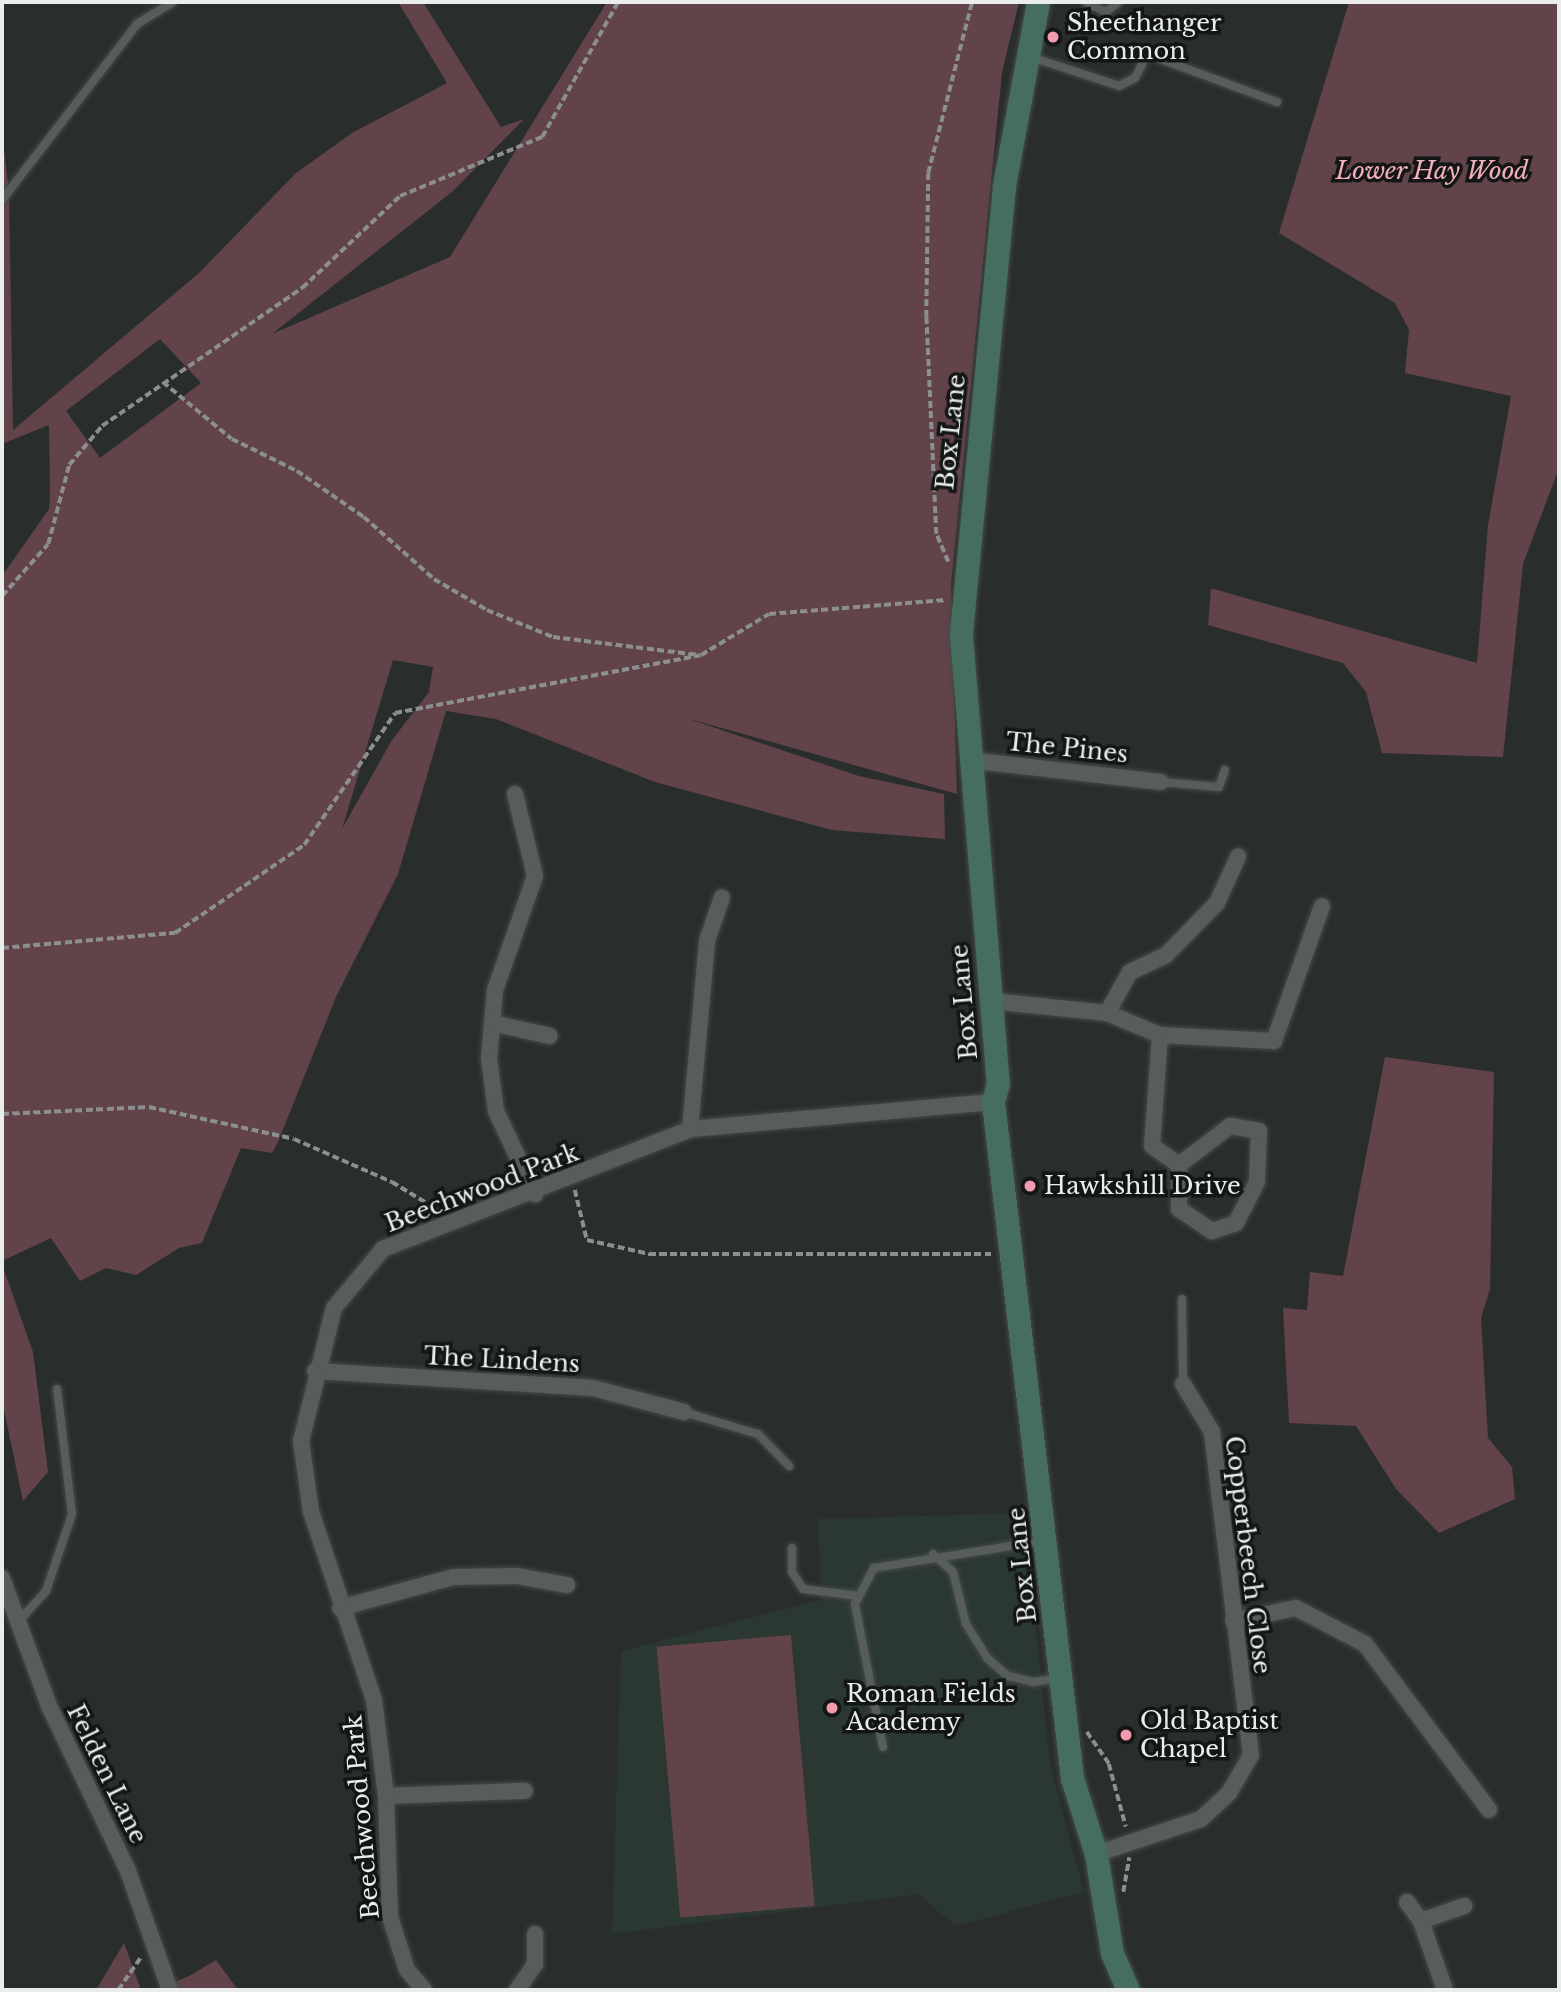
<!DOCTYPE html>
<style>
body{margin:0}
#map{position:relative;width:1561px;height:1992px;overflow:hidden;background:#292e2c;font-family:"Libre Baskerville",serif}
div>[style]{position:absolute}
.built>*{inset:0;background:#2b3731}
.green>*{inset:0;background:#62434a;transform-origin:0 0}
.path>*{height:3.5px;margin-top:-1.75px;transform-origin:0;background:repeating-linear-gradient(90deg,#8b8f8d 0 7px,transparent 0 10.5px)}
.roads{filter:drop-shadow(0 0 2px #454a48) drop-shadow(0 0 2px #454a48)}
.service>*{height:8px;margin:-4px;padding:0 4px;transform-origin:4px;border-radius:4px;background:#575d5a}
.minor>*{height:16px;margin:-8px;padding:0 8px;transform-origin:8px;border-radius:8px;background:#575d5a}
.secondary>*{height:23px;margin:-11.5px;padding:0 11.5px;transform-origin:11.5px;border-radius:11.5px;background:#456e5f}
.dots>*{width:19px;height:19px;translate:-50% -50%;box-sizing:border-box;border:4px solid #131615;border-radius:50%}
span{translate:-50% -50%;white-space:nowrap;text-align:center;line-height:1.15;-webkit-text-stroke:7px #131615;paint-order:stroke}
.poi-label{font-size:24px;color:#e9edeb}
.left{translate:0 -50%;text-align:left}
.park-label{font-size:24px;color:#f2afbd;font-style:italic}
.street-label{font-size:24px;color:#e9edeb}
.frame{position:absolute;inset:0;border:4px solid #e9edeb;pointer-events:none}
</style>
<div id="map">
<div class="built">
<i style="clip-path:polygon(1024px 1513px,1050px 1765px,1084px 1892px,955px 1926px,919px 1894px,612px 1934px,621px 1651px,821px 1600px,818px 1519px)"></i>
</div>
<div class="green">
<i style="clip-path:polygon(evenodd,398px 2px,423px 2px,501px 127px,524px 119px,453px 191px,272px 334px,450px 257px,607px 2px,1019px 2px,1002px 72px,951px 585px,957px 794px,686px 718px,859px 776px,944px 794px,945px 839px,832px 830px,655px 782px,496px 719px,446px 711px,398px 874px,336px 997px,278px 1142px,272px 1153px,241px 1148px,202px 1243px,179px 1248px,136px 1275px,106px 1268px,80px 1281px,51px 1238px,2px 1261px,2px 576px,49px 509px,50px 495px,49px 425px,2px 444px,2px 132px,9px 192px,13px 430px,199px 273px,296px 173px,352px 133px,447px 83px,398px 2px,160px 339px,201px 383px,100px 458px,66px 411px,160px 339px,398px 2px,393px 660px,433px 667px,429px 692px,392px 740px,342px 829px,393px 660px)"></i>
<i style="clip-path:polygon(1349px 2px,1559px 2px,1559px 468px,1523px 564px,1503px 757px,1382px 753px,1366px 692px,1343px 663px,1208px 625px,1211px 589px,1217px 590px,1477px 663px,1488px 525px,1511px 396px,1405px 373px,1409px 330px,1395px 303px,1279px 233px)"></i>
<i style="clip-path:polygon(1385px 1057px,1494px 1072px,1490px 1289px,1481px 1318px,1488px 1438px,1512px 1467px,1515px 1499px,1439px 1533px,1396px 1489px,1356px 1426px,1289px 1423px,1283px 1308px,1307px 1310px,1310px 1272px,1343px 1276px)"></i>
<i style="clip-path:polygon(2px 1264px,33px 1352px,48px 1472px,23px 1501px,2px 1400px)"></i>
<i style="left:791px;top:1635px;width:272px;height:135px;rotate:85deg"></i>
<i style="clip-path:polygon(124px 1943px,141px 1990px,96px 1990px)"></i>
<i style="clip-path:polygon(216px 1960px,238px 1990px,155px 1990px,189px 1976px)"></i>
</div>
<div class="path">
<i style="left:163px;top:382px;width:89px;rotate:39.6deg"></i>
<i style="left:232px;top:439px;width:72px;rotate:26.2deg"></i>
<i style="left:297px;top:471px;width:81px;rotate:34.5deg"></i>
<i style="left:364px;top:517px;width:94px;rotate:41.5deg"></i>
<i style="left:434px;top:579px;width:61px;rotate:30.3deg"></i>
<i style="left:487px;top:610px;width:71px;rotate:22.2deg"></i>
<i style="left:553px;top:637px;width:147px;rotate:7deg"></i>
<i style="left:948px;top:562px;width:30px;rotate:-113deg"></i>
<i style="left:936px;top:534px;width:217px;rotate:-92.6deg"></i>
<i style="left:926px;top:317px;width:144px;rotate:-89.2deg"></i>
<i style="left:928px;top:173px;width:177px;rotate:-75.6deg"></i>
<i style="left:2px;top:596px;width:69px;rotate:-48.5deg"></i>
<i style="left:48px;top:544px;width:82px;rotate:-75.1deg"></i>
<i style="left:69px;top:465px;width:51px;rotate:-49.8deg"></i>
<i style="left:102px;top:426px;width:243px;rotate:-34.6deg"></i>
<i style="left:302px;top:288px;width:134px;rotate:-43.2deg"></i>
<i style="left:400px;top:196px;width:154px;rotate:-22.6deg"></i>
<i style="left:542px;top:137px;width:155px;rotate:-60.6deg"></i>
<i style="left:2px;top:948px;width:174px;rotate:-5deg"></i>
<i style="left:175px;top:933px;width:156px;rotate:-34.3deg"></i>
<i style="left:304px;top:845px;width:160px;rotate:-55.4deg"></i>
<i style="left:395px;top:713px;width:311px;rotate:-10.7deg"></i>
<i style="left:701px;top:655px;width:79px;rotate:-31.1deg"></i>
<i style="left:769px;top:614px;width:177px;rotate:-4.5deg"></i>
<i style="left:2px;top:1114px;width:147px;rotate:-2.7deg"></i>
<i style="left:149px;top:1107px;width:148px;rotate:12.4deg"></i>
<i style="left:294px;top:1139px;width:107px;rotate:23.7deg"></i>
<i style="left:392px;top:1182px;width:54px;rotate:31.3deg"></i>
<i style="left:575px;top:1190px;width:51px;rotate:76.5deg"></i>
<i style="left:587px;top:1240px;width:64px;rotate:12.7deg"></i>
<i style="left:649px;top:1254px;width:342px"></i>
<i style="left:1087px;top:1732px;width:39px;rotate:55deg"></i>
<i style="left:1109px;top:1764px;width:65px;rotate:74.9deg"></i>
<i style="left:1123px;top:1892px;width:35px;rotate:-80deg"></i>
<i style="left:118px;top:1990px;width:40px;rotate:-55.1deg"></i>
</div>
<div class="roads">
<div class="service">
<i style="left:1086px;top:2px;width:22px;rotate:27deg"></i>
<i style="left:1106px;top:12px;width:16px;rotate:-38deg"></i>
<i style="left:1031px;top:57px;width:93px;rotate:18.2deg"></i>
<i style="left:1119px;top:86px;width:18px;rotate:-27deg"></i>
<i style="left:1135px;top:78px;width:27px;rotate:-63deg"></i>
<i style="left:1147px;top:54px;width:139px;rotate:20.3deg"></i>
<i style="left:2px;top:200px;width:222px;rotate:-52.5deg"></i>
<i style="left:137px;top:24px;width:42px;rotate:-31.4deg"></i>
<i style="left:1161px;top:782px;width:58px;rotate:4.9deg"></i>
<i style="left:1219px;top:787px;width:18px;rotate:-71deg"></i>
<i style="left:1182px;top:1299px;width:85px;rotate:89.3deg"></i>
<i style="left:684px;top:1412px;width:77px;rotate:16.6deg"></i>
<i style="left:758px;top:1434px;width:45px;rotate:45.9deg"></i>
<i style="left:792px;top:1548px;width:24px;rotate:90deg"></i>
<i style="left:792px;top:1572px;width:20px;rotate:57deg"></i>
<i style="left:803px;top:1589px;width:56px;rotate:7.1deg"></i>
<i style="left:933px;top:1554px;width:27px;rotate:42deg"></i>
<i style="left:953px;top:1572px;width:54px;rotate:76deg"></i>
<i style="left:966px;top:1624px;width:40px;rotate:58deg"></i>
<i style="left:987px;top:1658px;width:28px;rotate:41deg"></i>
<i style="left:1008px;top:1676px;width:27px;rotate:13deg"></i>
<i style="left:1034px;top:1682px;width:24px;rotate:-9deg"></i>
<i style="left:18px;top:1622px;width:42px;rotate:-47.9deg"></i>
<i style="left:46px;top:1591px;width:81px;rotate:-71.3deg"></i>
<i style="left:72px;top:1514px;width:126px;rotate:-96.8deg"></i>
<i style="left:883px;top:1747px;width:146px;rotate:-101.1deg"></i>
<i style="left:855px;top:1604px;width:41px;rotate:-62.2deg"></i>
<i style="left:874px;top:1568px;width:171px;rotate:-9.1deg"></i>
</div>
<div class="minor">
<i style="left:968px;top:760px;width:194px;rotate:6.5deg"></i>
<i style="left:515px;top:794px;width:84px;rotate:76.3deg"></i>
<i style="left:535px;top:876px;width:121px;rotate:109.3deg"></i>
<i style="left:495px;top:990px;width:68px;rotate:95deg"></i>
<i style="left:489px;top:1058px;width:53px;rotate:82.5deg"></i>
<i style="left:496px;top:1111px;width:92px;rotate:64.8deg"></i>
<i style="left:991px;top:1001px;width:117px;rotate:5.9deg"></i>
<i style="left:1107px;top:1013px;width:57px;rotate:22.5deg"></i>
<i style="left:1160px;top:1035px;width:114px;rotate:3deg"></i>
<i style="left:1274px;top:1041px;width:143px;rotate:-70.4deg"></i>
<i style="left:1107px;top:1013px;width:47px;rotate:-60.7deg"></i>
<i style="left:1130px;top:972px;width:40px;rotate:-25deg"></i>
<i style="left:1166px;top:955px;width:73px;rotate:-45.6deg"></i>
<i style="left:1217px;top:903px;width:51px;rotate:-65.5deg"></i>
<i style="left:492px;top:1023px;width:59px;rotate:12.6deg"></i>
<i style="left:1160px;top:1035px;width:111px;rotate:94.1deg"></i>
<i style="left:1152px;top:1146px;width:33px;rotate:35deg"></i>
<i style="left:1179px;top:1165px;width:44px;rotate:90deg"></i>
<i style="left:1179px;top:1209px;width:40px;rotate:34deg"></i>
<i style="left:1212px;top:1231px;width:25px;rotate:-18deg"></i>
<i style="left:1236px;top:1223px;width:46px;rotate:-62.9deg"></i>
<i style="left:1257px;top:1182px;width:51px;rotate:-87.8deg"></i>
<i style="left:1259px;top:1131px;width:29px;rotate:-170deg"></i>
<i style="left:1230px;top:1126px;width:64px;rotate:142.6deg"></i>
<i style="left:690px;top:1129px;width:189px;rotate:-84.8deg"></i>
<i style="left:707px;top:941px;width:46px;rotate:-71.2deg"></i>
<i style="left:315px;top:1371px;width:279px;rotate:3.5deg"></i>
<i style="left:593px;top:1388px;width:94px;rotate:14.8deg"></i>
<i style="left:2px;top:1578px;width:136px;rotate:69.8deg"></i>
<i style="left:49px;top:1706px;width:183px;rotate:64.4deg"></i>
<i style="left:128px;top:1871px;width:126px;rotate:70.6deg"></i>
<i style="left:340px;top:1608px;width:117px;rotate:-15.3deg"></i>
<i style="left:453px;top:1577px;width:64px;rotate:-0.9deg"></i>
<i style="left:517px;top:1576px;width:51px;rotate:10.2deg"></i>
<i style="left:1233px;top:1621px;width:64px;rotate:-11.7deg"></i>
<i style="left:1296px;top:1608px;width:78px;rotate:27.6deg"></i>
<i style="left:1365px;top:1644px;width:207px;rotate:53.2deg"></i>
<i style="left:386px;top:1796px;width:139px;rotate:-2.1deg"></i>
<i style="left:1096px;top:1854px;width:111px;rotate:-18.4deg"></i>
<i style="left:1201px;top:1819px;width:38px;rotate:-43deg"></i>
<i style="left:1229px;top:1793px;width:44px;rotate:-59.9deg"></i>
<i style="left:1251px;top:1755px;width:325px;rotate:-96.9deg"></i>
<i style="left:1212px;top:1432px;width:56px;rotate:-121.1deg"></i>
<i style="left:1407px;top:1902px;width:24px;rotate:54deg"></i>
<i style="left:424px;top:1990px;width:26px;rotate:-130deg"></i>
<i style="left:407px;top:1970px;width:56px;rotate:-107.8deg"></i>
<i style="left:390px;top:1917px;width:121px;rotate:-91.9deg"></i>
<i style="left:386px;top:1796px;width:97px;rotate:-97.1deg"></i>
<i style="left:374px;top:1700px;width:198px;rotate:-108.5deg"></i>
<i style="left:311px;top:1512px;width:72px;rotate:-98deg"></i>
<i style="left:301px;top:1441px;width:137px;rotate:-76.1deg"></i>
<i style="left:334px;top:1308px;width:77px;rotate:-50.3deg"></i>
<i style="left:383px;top:1249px;width:330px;rotate:-21.3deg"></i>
<i style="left:690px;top:1129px;width:304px;rotate:-5.1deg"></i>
<i style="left:517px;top:1990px;width:32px;rotate:-55deg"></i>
<i style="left:535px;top:1964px;width:30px;rotate:-90deg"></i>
<i style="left:1445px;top:1990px;width:73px;rotate:-109.2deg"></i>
<i style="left:1421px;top:1921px;width:46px;rotate:-19.2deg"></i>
</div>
<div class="secondary">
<i style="left:1038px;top:2px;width:187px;rotate:100.5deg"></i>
<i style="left:1004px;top:186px;width:452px;rotate:95.5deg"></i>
<i style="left:961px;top:636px;width:449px;rotate:85.3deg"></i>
<i style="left:998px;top:1083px;width:20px;rotate:105deg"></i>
<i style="left:993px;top:1102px;width:681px;rotate:83.33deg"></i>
<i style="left:1072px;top:1778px;width:80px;rotate:72.5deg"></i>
<i style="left:1096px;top:1854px;width:100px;rotate:80.8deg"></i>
<i style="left:1112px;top:1953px;width:40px;rotate:66.6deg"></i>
</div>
</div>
<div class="dots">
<i style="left:1053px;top:37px;background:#f29aae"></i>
<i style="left:1030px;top:1186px;background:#f29aae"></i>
<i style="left:832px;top:1708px;background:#f29aae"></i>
<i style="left:1126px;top:1735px;background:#f29aae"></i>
</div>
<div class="poi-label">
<span class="left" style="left:1067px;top:37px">Sheethanger<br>Common</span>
<span class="left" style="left:1044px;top:1186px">Hawkshill Drive</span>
<span class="left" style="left:846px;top:1708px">Roman Fields<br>Academy</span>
<span class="left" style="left:1140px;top:1735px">Old Baptist<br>Chapel</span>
</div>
<div class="park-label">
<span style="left:1432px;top:171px">Lower Hay Wood</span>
</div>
<div class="street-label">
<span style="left:951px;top:432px;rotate:-84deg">Box Lane</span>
<span style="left:1067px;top:748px;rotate:6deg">The Pines</span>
<span style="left:964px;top:1002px;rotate:-95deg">Box Lane</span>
<span style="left:482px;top:1188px;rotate:-21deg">Beechwood Park</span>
<span style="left:502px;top:1360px;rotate:3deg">The Lindens</span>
<span style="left:1248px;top:1555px;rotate:83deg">Copperbeech Close</span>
<span style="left:1022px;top:1565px;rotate:-96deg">Box Lane</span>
<span style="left:107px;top:1774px;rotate:64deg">Felden Lane</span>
<span style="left:362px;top:1817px;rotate:-95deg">Beechwood Park</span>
</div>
<div class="frame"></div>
</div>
